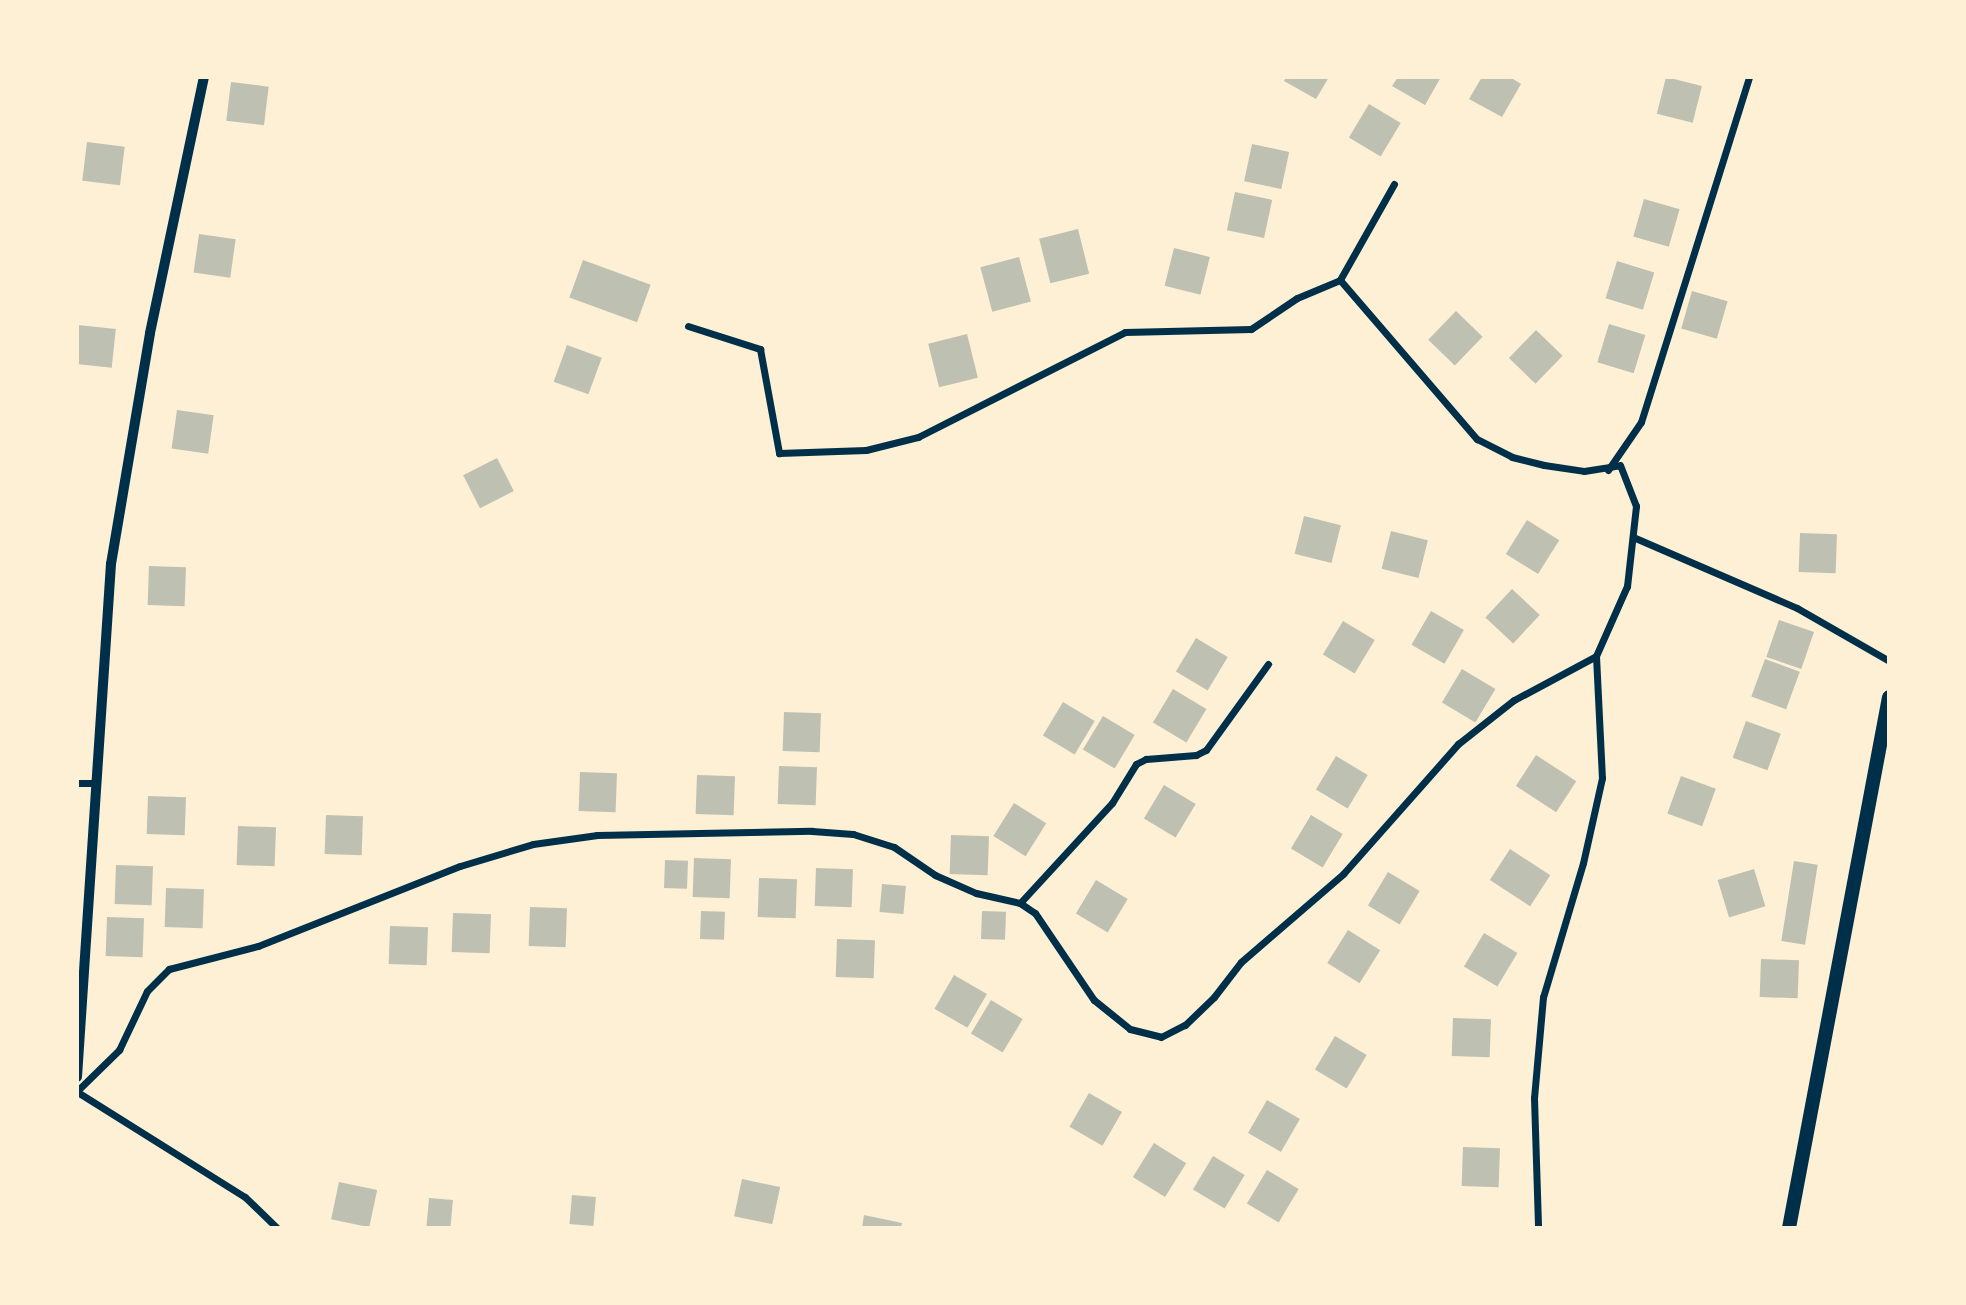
<!DOCTYPE html>
<style>
body{margin:0}
#map{position:relative;width:1966px;height:1305px;overflow:hidden;background:#fdf0d5;font-family:Overpass,sans-serif}
div>[style]{position:absolute}
.building>*{inset:0;background:#bec0b2;transform-origin:0 0}
.minor>*{height:7px;margin:-3.5px;padding:0 3.5px;transform-origin:3.5px;border-radius:3.5px;background:#003049}
.tertiary>*{height:10px;margin:-5px;padding:0 5px;transform-origin:5px;border-radius:5px;background:#003049}
.primary>*{height:14px;margin:-7px;padding:0 7px;transform-origin:7px;border-radius:7px;background:#003049}
span{translate:-50% -50%;white-space:nowrap;text-align:center;line-height:1.15;-webkit-text-stroke:5px #fdf0d5;paint-order:stroke}
.frame{position:absolute;inset:0;border:79px solid #fdf0d5;pointer-events:none}
</style>
<div id="map">
<div class="building">
<i style="clip-path:polygon(1286px 77px,1329px 77px,1316px 99px,1284px 81px)"></i>
<i style="clip-path:polygon(1398px 77px,1441px 77px,1425px 105px,1392px 86px)"></i>
<i style="clip-path:polygon(1482px 77px,1510px 77px,1521px 84px,1502px 117px,1469px 99px)"></i>
<i style="left:1666px;top:77px;width:37px;height:38px;rotate:14deg"></i>
<i style="left:231px;top:82px;width:38px;height:39px;rotate:7deg"></i>
<i style="left:1369px;top:104px;width:37px;height:39px;rotate:31deg"></i>
<i style="left:87px;top:142px;width:38px;height:39px;rotate:7deg"></i>
<i style="left:1252px;top:144px;width:38px;height:38px;rotate:12deg"></i>
<i style="left:1235px;top:192px;width:38px;height:39px;rotate:12deg"></i>
<i style="left:1644px;top:199px;width:37px;height:39px;rotate:16deg"></i>
<i style="left:1078px;top:229px;width:46px;height:40px;rotate:76deg"></i>
<i style="left:199px;top:234px;width:37px;height:39px;rotate:8deg"></i>
<i style="left:1174px;top:248px;width:37px;height:39px;rotate:14deg"></i>
<i style="left:1019px;top:257px;width:46px;height:40px;rotate:75deg"></i>
<i style="left:583px;top:260px;width:72px;height:40px;rotate:20deg"></i>
<i style="left:1617px;top:261px;width:39px;height:39px;rotate:17deg"></i>
<i style="left:1692px;top:291px;width:37px;height:39px;rotate:16deg"></i>
<i style="left:1456px;top:311px;width:37px;height:40px;rotate:44deg"></i>
<i style="left:1609px;top:324px;width:38px;height:40px;rotate:17deg"></i>
<i style="left:78px;top:325px;width:38px;height:39px;rotate:6deg"></i>
<i style="left:1536px;top:330px;width:37px;height:39px;rotate:44deg"></i>
<i style="left:967px;top:334px;width:45px;height:40px;rotate:76deg"></i>
<i style="left:567px;top:345px;width:37px;height:39px;rotate:20deg"></i>
<i style="left:177px;top:410px;width:37px;height:39px;rotate:8deg"></i>
<i style="left:497px;top:458px;width:37px;height:38px;rotate:63deg"></i>
<i style="left:1304px;top:516px;width:38px;height:39px;rotate:14deg"></i>
<i style="left:1527px;top:520px;width:38px;height:40px;rotate:32deg"></i>
<i style="left:1391px;top:531px;width:38px;height:39px;rotate:14deg"></i>
<i style="left:1800px;top:533px;width:37px;height:39px;rotate:2deg"></i>
<i style="left:149px;top:566px;width:37px;height:39px;rotate:2deg"></i>
<i style="left:1512px;top:589px;width:38px;height:39px;rotate:43deg"></i>
<i style="left:1431px;top:611px;width:38px;height:39px;rotate:30deg"></i>
<i style="left:1779px;top:620px;width:37px;height:39px;rotate:19deg"></i>
<i style="left:1343px;top:621px;width:37px;height:39px;rotate:31deg"></i>
<i style="left:1196px;top:638px;width:37px;height:39px;rotate:31deg"></i>
<i style="left:1765px;top:659px;width:37px;height:40px;rotate:20deg"></i>
<i style="left:1462px;top:669px;width:39px;height:39px;rotate:31deg"></i>
<i style="left:1173px;top:689px;width:39px;height:39px;rotate:31deg"></i>
<i style="left:1063px;top:702px;width:37px;height:39px;rotate:31deg"></i>
<i style="left:784px;top:712px;width:37px;height:39px;rotate:2deg"></i>
<i style="left:1103px;top:716px;width:37px;height:39px;rotate:31deg"></i>
<i style="left:1746px;top:721px;width:37px;height:39px;rotate:20deg"></i>
<i style="left:1536px;top:755px;width:48px;height:37px;rotate:33deg"></i>
<i style="left:1336px;top:756px;width:37px;height:39px;rotate:31deg"></i>
<i style="left:779px;top:766px;width:38px;height:38px;rotate:2deg"></i>
<i style="left:580px;top:772px;width:37px;height:39px;rotate:2deg"></i>
<i style="left:697px;top:775px;width:38px;height:39px;rotate:2deg"></i>
<i style="left:1681px;top:776px;width:37px;height:40px;rotate:20deg"></i>
<i style="left:1164px;top:785px;width:37px;height:39px;rotate:31deg"></i>
<i style="left:148px;top:796px;width:38px;height:38px;rotate:2deg"></i>
<i style="left:1014px;top:803px;width:38px;height:39px;rotate:32deg"></i>
<i style="left:326px;top:815px;width:37px;height:39px;rotate:2deg"></i>
<i style="left:1311px;top:815px;width:37px;height:39px;rotate:31deg"></i>
<i style="left:238px;top:826px;width:38px;height:39px;rotate:2deg"></i>
<i style="left:951px;top:835px;width:38px;height:39px;rotate:2deg"></i>
<i style="left:1510px;top:849px;width:48px;height:37px;rotate:33deg"></i>
<i style="left:694px;top:858px;width:37px;height:39px;rotate:2deg"></i>
<i style="left:665px;top:860px;width:23px;height:28px;rotate:2deg"></i>
<i style="left:1794px;top:861px;width:24px;height:81px;rotate:9deg"></i>
<i style="left:116px;top:865px;width:37px;height:39px;rotate:2deg"></i>
<i style="left:816px;top:868px;width:37px;height:38px;rotate:2deg"></i>
<i style="left:1754px;top:869px;width:39px;height:38px;rotate:73deg"></i>
<i style="left:1388px;top:872px;width:37px;height:39px;rotate:31deg"></i>
<i style="left:759px;top:878px;width:38px;height:39px;rotate:2deg"></i>
<i style="left:1096px;top:880px;width:37px;height:39px;rotate:31deg"></i>
<i style="left:882px;top:884px;width:24px;height:28px;rotate:5deg"></i>
<i style="left:166px;top:888px;width:38px;height:39px;rotate:2deg"></i>
<i style="left:530px;top:907px;width:37px;height:39px;rotate:2deg"></i>
<i style="left:701px;top:911px;width:24px;height:28px;rotate:2deg"></i>
<i style="left:982px;top:911px;width:24px;height:28px;rotate:2deg"></i>
<i style="left:453px;top:913px;width:38px;height:39px;rotate:2deg"></i>
<i style="left:107px;top:917px;width:37px;height:39px;rotate:2deg"></i>
<i style="left:390px;top:926px;width:38px;height:38px;rotate:2deg"></i>
<i style="left:1348px;top:930px;width:38px;height:39px;rotate:32deg"></i>
<i style="left:1484px;top:933px;width:39px;height:39px;rotate:31deg"></i>
<i style="left:837px;top:939px;width:38px;height:38px;rotate:2deg"></i>
<i style="left:1761px;top:959px;width:38px;height:38px;rotate:2deg"></i>
<i style="left:954px;top:975px;width:38px;height:39px;rotate:30deg"></i>
<i style="left:991px;top:1000px;width:37px;height:39px;rotate:31deg"></i>
<i style="left:1453px;top:1018px;width:38px;height:38px;rotate:2deg"></i>
<i style="left:1335px;top:1036px;width:37px;height:39px;rotate:31deg"></i>
<i style="left:1089px;top:1093px;width:38px;height:39px;rotate:30deg"></i>
<i style="left:1267px;top:1100px;width:38px;height:38px;rotate:30deg"></i>
<i style="left:1154px;top:1143px;width:38px;height:40px;rotate:32deg"></i>
<i style="left:1463px;top:1147px;width:37px;height:39px;rotate:2deg"></i>
<i style="left:1213px;top:1156px;width:37px;height:39px;rotate:31deg"></i>
<i style="left:1267px;top:1170px;width:37px;height:39px;rotate:31deg"></i>
<i style="left:742px;top:1179px;width:39px;height:38px;rotate:12deg"></i>
<i style="left:339px;top:1182px;width:39px;height:38px;rotate:12deg"></i>
<i style="left:572px;top:1195px;width:24px;height:29px;rotate:5deg"></i>
<i style="left:429px;top:1198px;width:24px;height:28px;rotate:5deg"></i>
<i style="clip-path:polygon(864px 1215px,902px 1223px,901px 1228px,862px 1228px)"></i>
</div>
<div class="minor">
<i style="left:1394px;top:184px;width:110px;rotate:119.4deg"></i>
<i style="left:1340px;top:280px;width:210px;rotate:49.3deg"></i>
<i style="left:1477px;top:439px;width:39px;rotate:27deg"></i>
<i style="left:1512px;top:457px;width:33px;rotate:14deg"></i>
<i style="left:1544px;top:465px;width:40px;rotate:8.5deg"></i>
<i style="left:1584px;top:471px;width:36px;rotate:-9deg"></i>
<i style="left:1620px;top:465px;width:44px;rotate:68.7deg"></i>
<i style="left:1636px;top:506px;width:81px;rotate:96.4deg"></i>
<i style="left:1627px;top:586px;width:77px;rotate:113.9deg"></i>
<i style="left:1596px;top:656px;width:122px;rotate:87.2deg"></i>
<i style="left:1602px;top:778px;width:87px;rotate:102.6deg"></i>
<i style="left:1583px;top:863px;width:140px;rotate:106.6deg"></i>
<i style="left:1543px;top:997px;width:101px;rotate:95.1deg"></i>
<i style="left:1534px;top:1098px;width:130px;rotate:88.2deg"></i>
<i style="left:688px;top:326px;width:76px;rotate:17.7deg"></i>
<i style="left:760px;top:349px;width:106px;rotate:79.6deg"></i>
<i style="left:779px;top:453px;width:87px;rotate:-2deg"></i>
<i style="left:866px;top:450px;width:54px;rotate:-14deg"></i>
<i style="left:918px;top:437px;width:232px;rotate:-26.9deg"></i>
<i style="left:1125px;top:332px;width:126px;rotate:-1.4deg"></i>
<i style="left:1251px;top:329px;width:55px;rotate:-34deg"></i>
<i style="left:1297px;top:298px;width:47px;rotate:-22.7deg"></i>
<i style="left:1608px;top:470px;width:58px;rotate:-55.5deg"></i>
<i style="left:1641px;top:422px;width:362px;rotate:-72.6deg"></i>
<i style="left:1633px;top:537px;width:179px;rotate:23.4deg"></i>
<i style="left:1797px;top:608px;width:106px;rotate:29.9deg"></i>
<i style="left:77px;top:783px;width:17px"></i>
<i style="left:1020px;top:903px;width:136px;rotate:-47.4deg"></i>
<i style="left:1112px;top:803px;width:46px;rotate:-58.4deg"></i>
<i style="left:1136px;top:764px;width:11px;rotate:-27deg"></i>
<i style="left:1146px;top:759px;width:50px;rotate:-4.6deg"></i>
<i style="left:1196px;top:755px;width:11px;rotate:-27deg"></i>
<i style="left:1206px;top:750px;width:106px;rotate:-54.2deg"></i>
<i style="left:77px;top:1091px;width:59px;rotate:-44.3deg"></i>
<i style="left:119px;top:1050px;width:65px;rotate:-64.6deg"></i>
<i style="left:147px;top:991px;width:31px;rotate:-45deg"></i>
<i style="left:169px;top:969px;width:92px;rotate:-14.5deg"></i>
<i style="left:258px;top:946px;width:217px;rotate:-21.6deg"></i>
<i style="left:460px;top:866px;width:76px;rotate:-16.8deg"></i>
<i style="left:533px;top:844px;width:65px;rotate:-8deg"></i>
<i style="left:597px;top:835px;width:215px;rotate:-1.1deg"></i>
<i style="left:812px;top:831px;width:41px;rotate:4.2deg"></i>
<i style="left:853px;top:834px;width:43px;rotate:17.6deg"></i>
<i style="left:894px;top:847px;width:50px;rotate:34.3deg"></i>
<i style="left:935px;top:875px;width:45px;rotate:23.7deg"></i>
<i style="left:976px;top:893px;width:45px;rotate:12.8deg"></i>
<i style="left:1020px;top:903px;width:18px;rotate:34deg"></i>
<i style="left:1035px;top:913px;width:105px;rotate:55.9deg"></i>
<i style="left:1094px;top:1000px;width:46px;rotate:38.9deg"></i>
<i style="left:1130px;top:1029px;width:32px;rotate:14deg"></i>
<i style="left:1161px;top:1037px;width:27px;rotate:-27deg"></i>
<i style="left:1185px;top:1025px;width:40px;rotate:-44deg"></i>
<i style="left:1214px;top:997px;width:44px;rotate:-52.4deg"></i>
<i style="left:1241px;top:962px;width:135px;rotate:-40.8deg"></i>
<i style="left:1343px;top:874px;width:174px;rotate:-48.5deg"></i>
<i style="left:1458px;top:744px;width:71px;rotate:-38.2deg"></i>
<i style="left:1514px;top:700px;width:93px;rotate:-28.2deg"></i>
<i style="left:79px;top:1093px;width:196px;rotate:32.1deg"></i>
<i style="left:245px;top:1197px;width:45px;rotate:44.1deg"></i>
</div>
<div class="tertiary">
<i style="left:77px;top:1077px;width:514px;rotate:-86.21deg"></i>
<i style="left:111px;top:564px;width:234px;rotate:-80.4deg"></i>
<i style="left:150px;top:333px;width:262px;rotate:-78.1deg"></i>
</div>
<div class="primary">
<i style="left:1789px;top:1228px;width:540px;rotate:-79.33deg"></i>
</div>
<div class="frame"></div>
</div>
